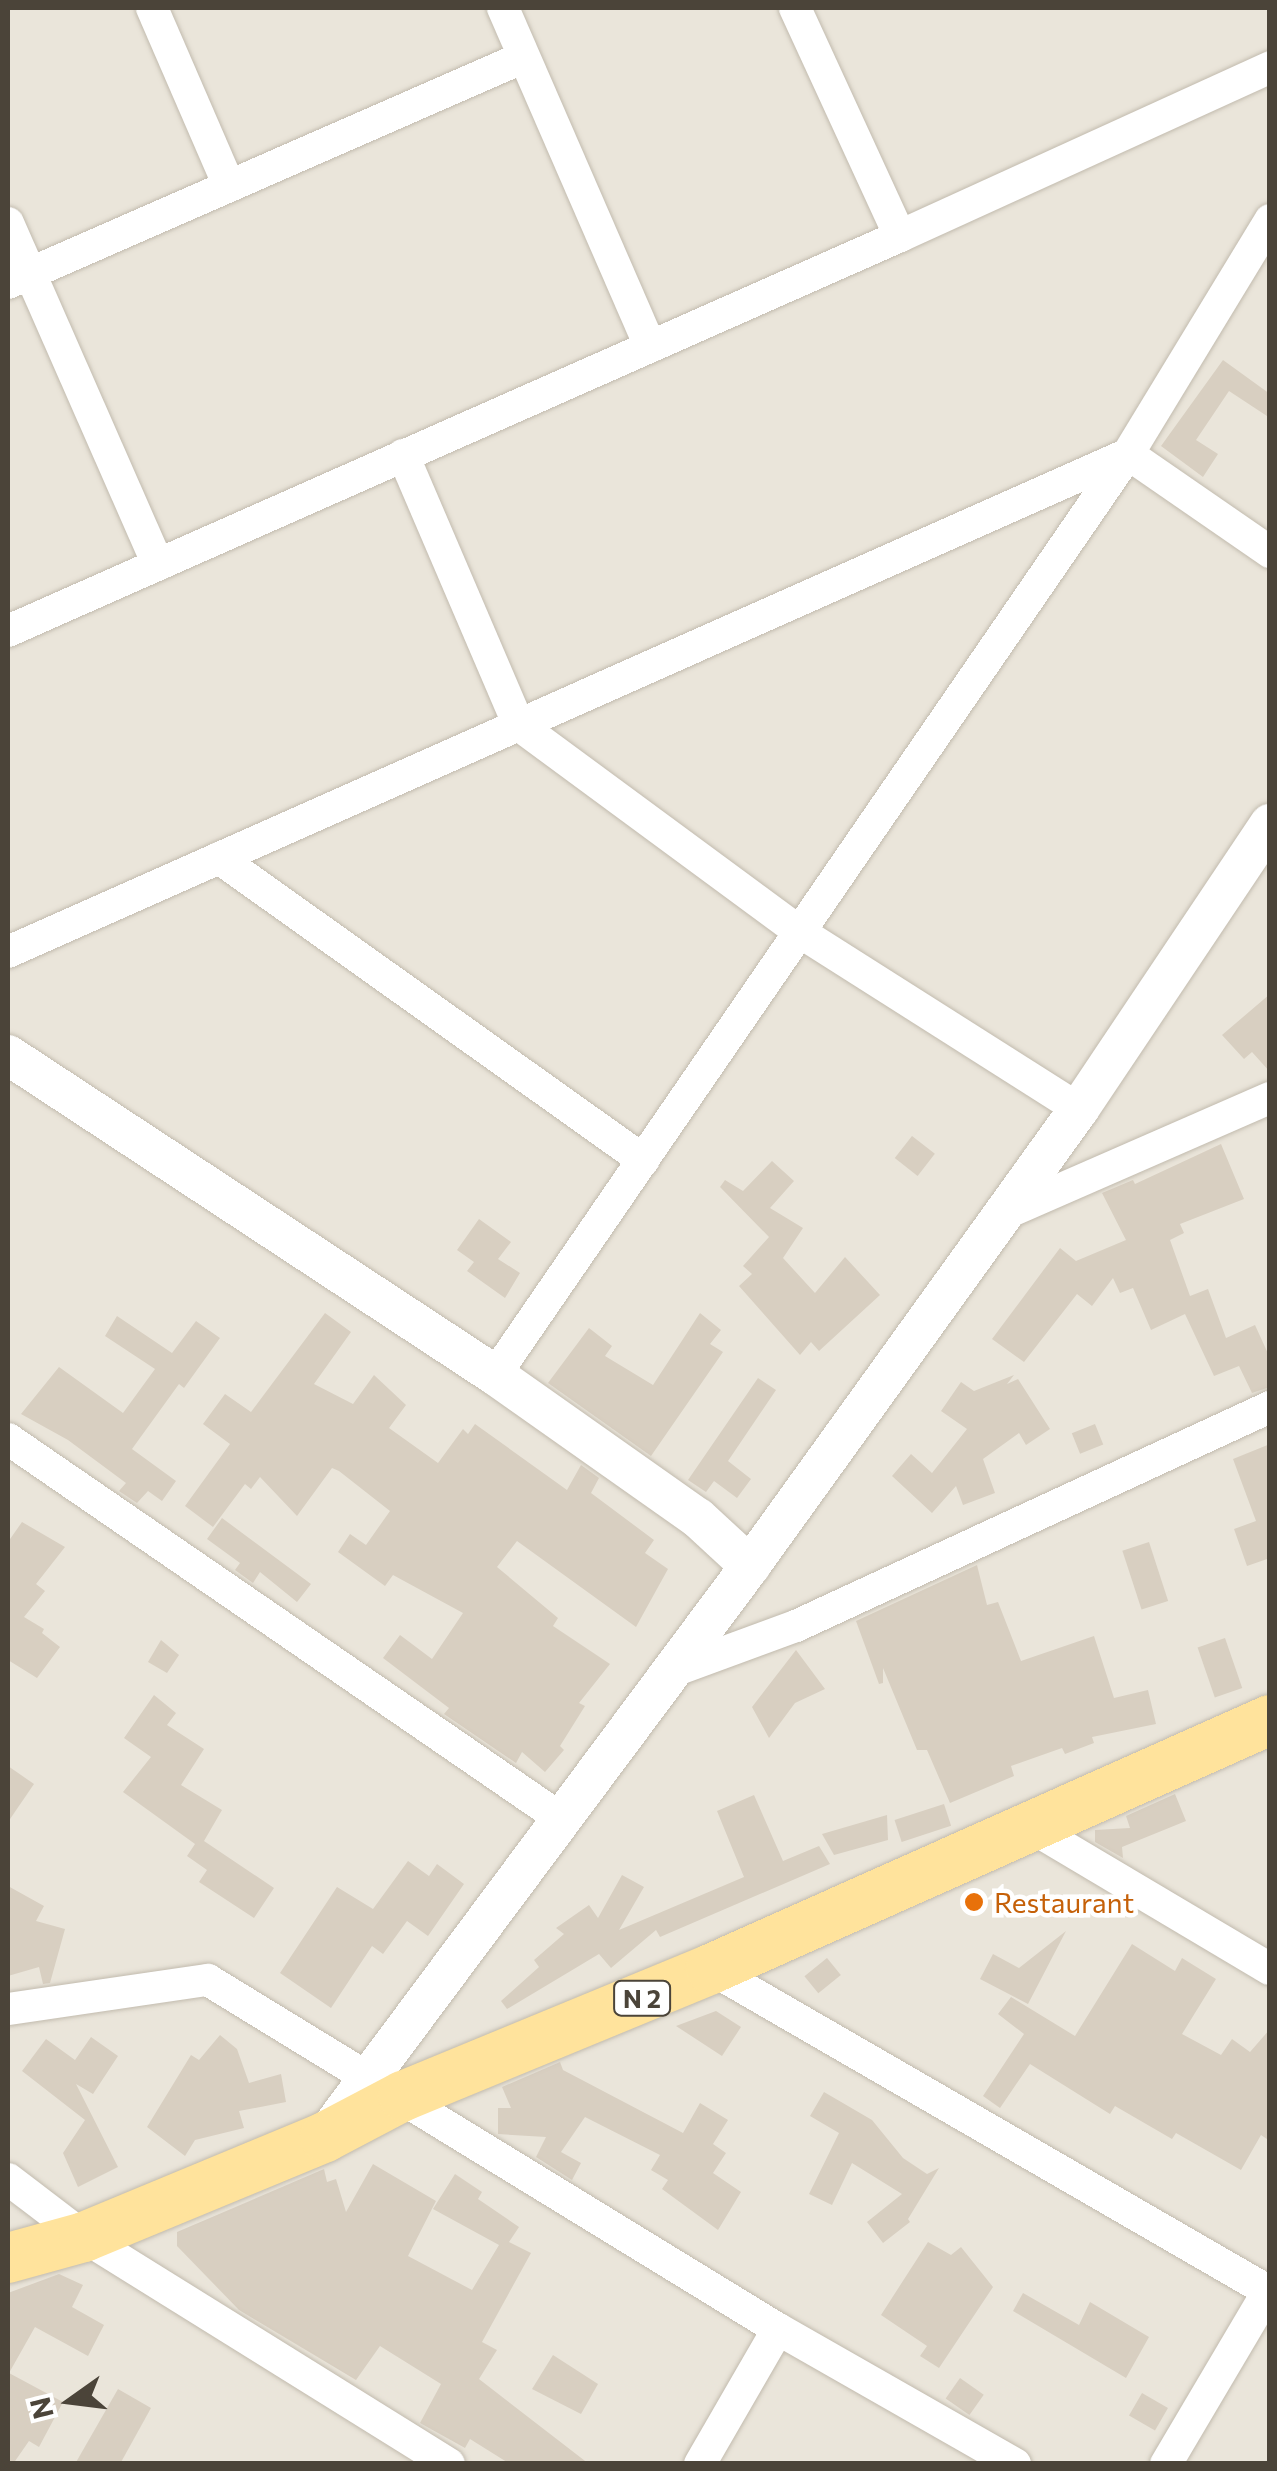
<!DOCTYPE html>
<style>
body{margin:0}
#map{position:relative;width:1277px;height:2471px;overflow:hidden;background:#f6f3ec;font-family:Commissioner,sans-serif}
div>[style]{position:absolute}
.residential>*{inset:0;background:#eae5da;transform-origin:0 0}
.building>*{inset:0;background:#d8cfc1;transform-origin:0 0}
.roads{filter:drop-shadow(0 0 2px #c2bbae) drop-shadow(0 0 2px #c2bbae)}
.minor>*{height:32px;margin:-16px;padding:0 16px;transform-origin:16px;border-radius:16px;background:#fff}
.tertiary>*{height:40px;margin:-20px;padding:0 20px;transform-origin:20px;border-radius:20px;background:#fff}
.primary>*{height:50px;margin:-25px;padding:0 25px;transform-origin:25px;border-radius:25px;background:#ffe39c}
.dots>*{width:28px;height:28px;translate:-50% -50%;box-sizing:border-box;border:5px solid #fff;border-radius:50%}
span{translate:-50% -50%;white-space:nowrap;text-align:center;line-height:1.15;-webkit-text-stroke:9px #fff;paint-order:stroke}
.shield-label span{padding:2px 8px;background:#fff;border:2px solid;border-radius:8px;-webkit-text-stroke-width:0}
.shield-label{font-size:25px;color:#4b4439;font-weight:700}
.food-label{font-size:28px;color:#c56008}
.left{translate:0 -50%;text-align:left}
.frame{position:absolute;inset:0;border:10px solid #4b4439;pointer-events:none}
.north{position:absolute;left:20px;top:2351px;width:100px;height:100px;-webkit-text-stroke:8px #fff;paint-order:stroke;rotate:256deg;font-size:28px;font-weight:700;line-height:40px;text-align:center;color:#4b4439}
.north::after{content:'';display:block;margin:auto;width:35px;height:45px;background:#4b4439;clip-path:polygon(50% 0,100% 100%,50% 72%,0 100%)}
</style>
<div id="map">
<div class="residential">
<i style="left:8px;top:8px;width:1261px;height:2455px"></i>
</div>
<div class="building">
<i style="clip-path:polygon(1223px 360px,1270px 394px,1270px 418px,1229px 391px,1196px 440px,1218px 454px,1203px 477px,1161px 446px)"></i>
<i style="clip-path:polygon(1270px 994px,1270px 1072px,1252px 1052px,1244px 1059px,1222px 1035px)"></i>
<i style="left:912px;top:1136px;width:29px;height:28px;rotate:38deg"></i>
<i style="clip-path:polygon(1221px 1144px,1244px 1199px,1180px 1224px,1184px 1233px,1170px 1240px,1190px 1296px,1208px 1289px,1226px 1338px,1255px 1325px,1270px 1358px,1270px 1387px,1252px 1393px,1239px 1366px,1214px 1376px,1185px 1314px,1151px 1330px,1133px 1288px,1120px 1293px,1113px 1278px,1092px 1306px,1077px 1294px,1024px 1362px,992px 1339px,1060px 1248px,1076px 1261px,1126px 1240px,1102px 1193px,1133px 1180px,1135px 1184px)"></i>
<i style="clip-path:polygon(772px 1161px,794px 1181px,770px 1208px,803px 1228px,783px 1258px,815px 1293px,845px 1257px,880px 1295px,819px 1351px,811px 1342px,800px 1355px,739px 1286px,752px 1274px,743px 1266px,769px 1237px,720px 1187px,725px 1180px,743px 1191px)"></i>
<i style="clip-path:polygon(479px 1219px,511px 1242px,498px 1259px,520px 1273px,505px 1298px,467px 1271px,474px 1262px,457px 1250px)"></i>
<i style="clip-path:polygon(325px 1313px,351px 1332px,314px 1384px,353px 1404px,374px 1375px,406px 1405px,389px 1428px,438px 1463px,463px 1429px,468px 1434px,475px 1424px,567px 1490px,581px 1465px,599px 1478px,591px 1493px,654px 1540px,645px 1553px,668px 1569px,636px 1627px,517px 1541px,497px 1567px,558px 1618px,553px 1626px,610px 1664px,579px 1703px,585px 1706px,560px 1746px,564px 1750px,545px 1772px,522px 1752px,516px 1763px,444px 1714px,449px 1708px,383px 1658px,400px 1635px,432px 1659px,463px 1613px,393px 1575px,385px 1586px,338px 1552px,350px 1534px,366px 1545px,390px 1511px,339px 1471px,332px 1468px,297px 1516px,260px 1477px,251px 1489px,245px 1484px,213px 1527px,185px 1506px,230px 1444px,203px 1424px,225px 1394px,251px 1412px)"></i>
<i style="clip-path:polygon(700px 1313px,721px 1330px,710px 1344px,723px 1352px,651px 1456px,548px 1383px,589px 1328px,612px 1346px,605px 1356px,653px 1385px)"></i>
<i style="clip-path:polygon(117px 1316px,172px 1353px,196px 1321px,220px 1338px,184px 1388px,179px 1384px,132px 1449px,176px 1481px,162px 1501px,148px 1491px,137px 1503px,119px 1491px,126px 1483px,68px 1440px,21px 1414px,59px 1367px,123px 1413px,155px 1369px,105px 1336px)"></i>
<i style="clip-path:polygon(1014px 1375px,1007px 1384px,1018px 1379px,1050px 1429px,1026px 1445px,1019px 1433px,983px 1459px,995px 1493px,963px 1505px,956px 1486px,932px 1513px,892px 1476px,911px 1454px,932px 1473px,967px 1429px,941px 1411px,961px 1382px,974px 1391px)"></i>
<i style="clip-path:polygon(758px 1378px,776px 1390px,728px 1461px,751px 1479px,737px 1498px,714px 1481px,706px 1492px,688px 1480px)"></i>
<i style="left:1095px;top:1424px;width:22px;height:25px;rotate:68deg"></i>
<i style="clip-path:polygon(1270px 1444px,1270px 1558px,1247px 1566px,1234px 1529px,1256px 1521px,1233px 1459px)"></i>
<i style="clip-path:polygon(222px 1518px,311px 1584px,297px 1602px,260px 1572px,253px 1583px,235px 1570px,240px 1563px,207px 1539px)"></i>
<i style="clip-path:polygon(22px 1522px,65px 1547px,36px 1584px,45px 1591px,24px 1617px,44px 1629px,42px 1633px,60px 1647px,37px 1678px,8px 1660px,8px 1542px)"></i>
<i style="left:1149px;top:1542px;width:62px;height:28px;rotate:72deg"></i>
<i style="clip-path:polygon(977px 1565px,987px 1605px,998px 1602px,1021px 1661px,1094px 1636px,1114px 1698px,1148px 1690px,1156px 1724px,1092px 1737px,1094px 1743px,1065px 1754px,1062px 1748px,1011px 1766px,1014px 1776px,950px 1803px,927px 1750px,917px 1750px,883px 1668px,883px 1683px,879px 1684px,856px 1621px)"></i>
<i style="left:1225px;top:1638px;width:53px;height:29px;rotate:71deg"></i>
<i style="clip-path:polygon(161px 1640px,179px 1655px,167px 1673px,148px 1662px)"></i>
<i style="clip-path:polygon(796px 1650px,825px 1689px,795px 1703px,769px 1738px,752px 1707px)"></i>
<i style="clip-path:polygon(154px 1695px,176px 1713px,167px 1725px,204px 1749px,181px 1785px,222px 1810px,204px 1841px,274px 1888px,254px 1918px,199px 1882px,207px 1870px,187px 1856px,195px 1844px,123px 1792px,151px 1757px,124px 1738px)"></i>
<i style="clip-path:polygon(8px 1766px,34px 1784px,8px 1822px)"></i>
<i style="clip-path:polygon(1175px 1794px,1186px 1821px,1122px 1847px,1123px 1858px,1095px 1842px,1095px 1830px,1130px 1828px,1126px 1816px)"></i>
<i style="clip-path:polygon(754px 1795px,783px 1861px,819px 1846px,830px 1864px,660px 1937px,656px 1930px,611px 1968px,599px 1954px,507px 2009px,501px 2001px,539px 1967px,534px 1960px,564px 1934px,556px 1928px,589px 1905px,598px 1918px,622px 1875px,644px 1887px,619px 1930px,744px 1877px,717px 1811px)"></i>
<i style="left:944px;top:1804px;width:23px;height:52px;rotate:72deg"></i>
<i style="clip-path:polygon(887px 1815px,888px 1840px,834px 1855px,822px 1834px)"></i>
<i style="clip-path:polygon(408px 1861px,429px 1876px,437px 1864px,464px 1884px,428px 1936px,407px 1921px,383px 1954px,372px 1946px,331px 2008px,280px 1973px,337px 1887px,373px 1909px)"></i>
<i style="clip-path:polygon(8px 1886px,44px 1906px,36px 1921px,65px 1929px,50px 1983px,43px 1984px,39px 1967px,8px 1976px)"></i>
<i style="clip-path:polygon(1066px 1931px,1028px 2004px,980px 1979px,993px 1954px,1019px 1968px)"></i>
<i style="clip-path:polygon(1132px 1944px,1175px 1971px,1182px 1958px,1216px 1979px,1182px 2034px,1221px 2055px,1232px 2039px,1250px 2052px,1270px 2029px,1270px 2141px,1261px 2135px,1241px 2170px,1176px 2133px,1172px 2139px,1115px 2106px,1110px 2114px,1030px 2064px,1000px 2108px,983px 2096px,1024px 2034px,998px 2014px,1011px 1997px,1075px 2036px)"></i>
<i style="left:827px;top:1958px;width:22px;height:29px;rotate:51deg"></i>
<i style="clip-path:polygon(716px 2011px,741px 2027px,722px 2056px,676px 2026px)"></i>
<i style="clip-path:polygon(220px 2035px,237px 2049px,249px 2083px,281px 2074px,286px 2102px,239px 2111px,244px 2128px,195px 2140px,185px 2156px,147px 2127px,191px 2055px,199px 2060px)"></i>
<i style="clip-path:polygon(91px 2037px,118px 2056px,93px 2094px,76px 2084px,118px 2167px,78px 2187px,63px 2153px,85px 2120px,22px 2071px,46px 2039px,75px 2060px)"></i>
<i style="clip-path:polygon(560px 2062px,563px 2070px,683px 2133px,700px 2103px,728px 2120px,713px 2144px,726px 2153px,713px 2173px,741px 2192px,718px 2230px,662px 2189px,668px 2180px,651px 2170px,660px 2155px,585px 2117px,561px 2152px,581px 2163px,572px 2180px,536px 2157px,546px 2137px,498px 2134px,498px 2108px,511px 2108px,502px 2087px)"></i>
<i style="clip-path:polygon(824px 2092px,872px 2120px,903px 2158px,927px 2174px,939px 2168px,908px 2219px,910px 2222px,883px 2243px,867px 2222px,902px 2194px,852px 2163px,832px 2205px,809px 2194px,839px 2133px,810px 2116px)"></i>
<i style="clip-path:polygon(373px 2164px,436px 2201px,408px 2256px,472px 2290px,499px 2245px,433px 2209px,455px 2174px,482px 2192px,478px 2199px,519px 2227px,509px 2242px,531px 2253px,482px 2342px,497px 2350px,479px 2379px,589px 2464px,510px 2464px,470px 2439px,465px 2448px,420px 2423px,441px 2384px,380px 2346px,356px 2380px,239px 2310px,177px 2246px,177px 2232px,324px 2169px,327px 2182px,336px 2179px,346px 2212px)"></i>
<i style="clip-path:polygon(928px 2242px,951px 2255px,961px 2247px,993px 2287px,939px 2368px,920px 2356px,927px 2346px,881px 2315px)"></i>
<i style="clip-path:polygon(59px 2274px,83px 2285px,72px 2307px,104px 2325px,88px 2356px,35px 2327px,9px 2373px,63px 2402px,39px 2447px,29px 2441px,13px 2464px,8px 2464px,8px 2293px)"></i>
<i style="clip-path:polygon(1023px 2293px,1079px 2325px,1090px 2302px,1149px 2337px,1126px 2378px,1013px 2311px)"></i>
<i style="clip-path:polygon(553px 2355px,598px 2384px,581px 2414px,532px 2389px)"></i>
<i style="left:960px;top:2378px;width:29px;height:25px;rotate:35deg"></i>
<i style="clip-path:polygon(118px 2389px,151px 2408px,120px 2464px,75px 2464px)"></i>
<i style="left:1142px;top:2393px;width:30px;height:26px;rotate:30deg"></i>
</div>
<div class="roads">
<div class="minor">
<i style="left:152px;top:8px;width:194px;rotate:66.6deg"></i>
<i style="left:503px;top:8px;width:369px;rotate:66.5deg"></i>
<i style="left:795px;top:8px;width:251px;rotate:65.3deg"></i>
<i style="left:8px;top:223px;width:373px;rotate:66.3deg"></i>
<i style="left:8px;top:283px;width:563px;rotate:-23.65deg"></i>
<i style="left:403px;top:455px;width:294px;rotate:66.8deg"></i>
<i style="left:519px;top:725px;width:349px;rotate:36.4deg"></i>
<i style="left:800px;top:932px;width:330px;rotate:32.4deg"></i>
<i style="left:8px;top:631px;width:976px;rotate:-23.88deg"></i>
<i style="left:900px;top:236px;width:407px;rotate:-24.5deg"></i>
<i style="left:219px;top:858px;width:521px;rotate:35.46deg"></i>
<i style="left:8px;top:952px;width:1226px;rotate:-23.97deg"></i>
<i style="left:1128px;top:454px;width:173px;rotate:34.6deg"></i>
<i style="left:1002px;top:1215px;width:292px;rotate:-23.6deg"></i>
<i style="left:495px;top:1375px;width:1118px;rotate:-55.5deg"></i>
<i style="left:1128px;top:454px;width:274px;rotate:-58.7deg"></i>
<i style="left:8px;top:1439px;width:670px;rotate:34.47deg"></i>
<i style="left:668px;top:1673px;width:136px;rotate:-20.2deg"></i>
<i style="left:796px;top:1626px;width:522px;rotate:-24.8deg"></i>
<i style="left:1029px;top:1826px;width:280px;rotate:30.7deg"></i>
<i style="left:711px;top:1969px;width:643px;rotate:30.03deg"></i>
<i style="left:8px;top:2009px;width:202px;rotate:-8.3deg"></i>
<i style="left:208px;top:1980px;width:668px;rotate:31.48deg"></i>
<i style="left:778px;top:2329px;width:273px;rotate:29.7deg"></i>
<i style="left:8px;top:2179px;width:96px;rotate:37.3deg"></i>
<i style="left:84px;top:2237px;width:430px;rotate:31.9deg"></i>
<i style="left:700px;top:2464px;width:156px;rotate:-60deg"></i>
<i style="left:1166px;top:2464px;width:204px;rotate:-59.4deg"></i>
</div>
<div class="tertiary">
<i style="left:8px;top:1055px;width:583px;rotate:33.31deg"></i>
<i style="left:495px;top:1375px;width:248px;rotate:35.2deg"></i>
<i style="left:698px;top:1518px;width:71px;rotate:42.7deg"></i>
<i style="left:327px;top:2134px;width:708px;rotate:-53.32deg"></i>
<i style="left:750px;top:1566px;width:563px;rotate:-54.25deg"></i>
<i style="left:1079px;top:1109px;width:343px;rotate:-56.2deg"></i>
</div>
<div class="primary">
<i style="left:8px;top:2258px;width:79px;rotate:-15.4deg"></i>
<i style="left:84px;top:2237px;width:261px;rotate:-22.5deg"></i>
<i style="left:325px;top:2137px;width:88px;rotate:-27.7deg"></i>
<i style="left:403px;top:2096px;width:333px;rotate:-22.4deg"></i>
<i style="left:711px;top:1969px;width:612px;rotate:-24.01deg"></i>
</div>
</div>
<div class="dots">
<i style="left:974px;top:1902px;background:#e8710a"></i>
</div>
<div class="shield-label">
<span style="left:642px;top:1998px">N 2</span>
</div>
<div class="food-label">
<span class="left" style="left:994px;top:1902px">Restaurant</span>
</div>
<div class="frame"></div>
<div class="north">N</div>
</div>
